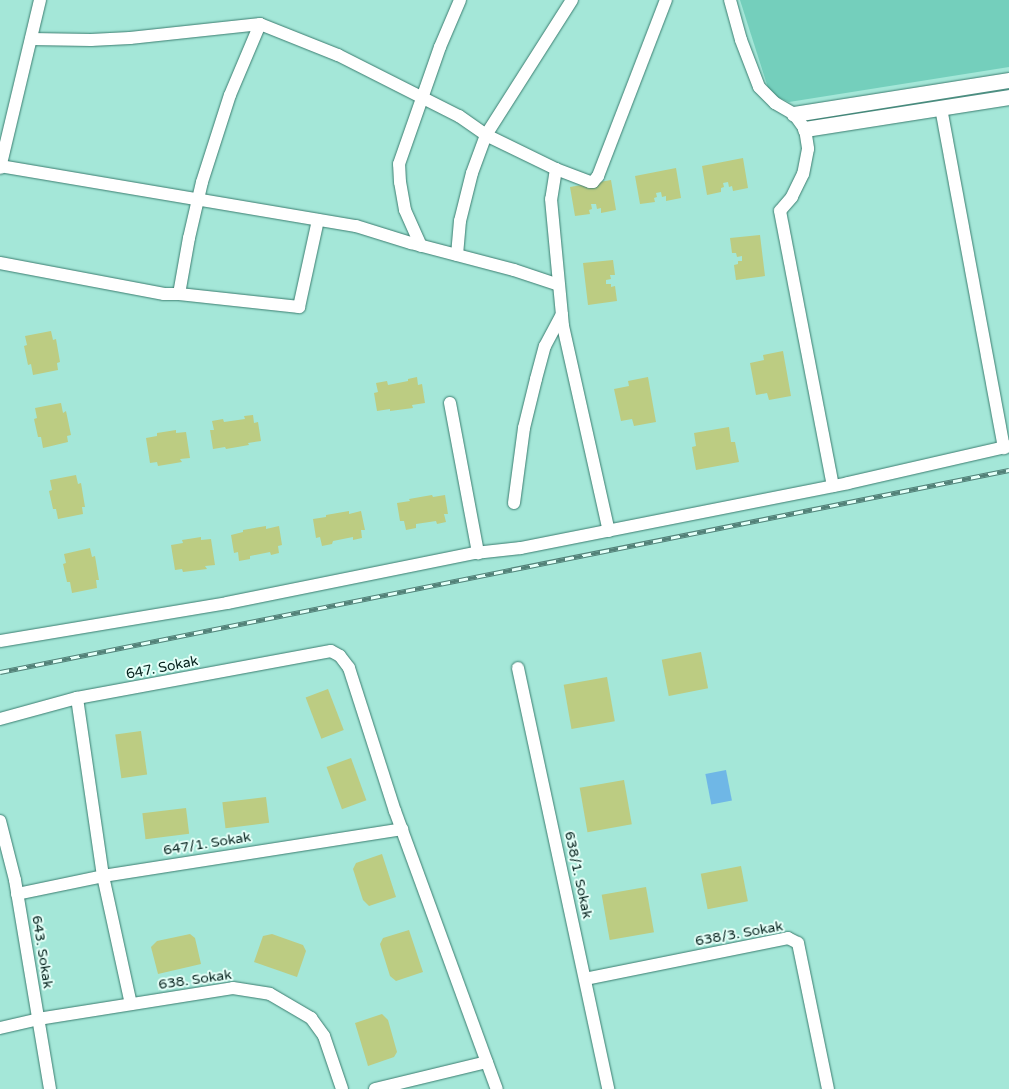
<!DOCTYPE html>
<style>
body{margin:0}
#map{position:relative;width:1009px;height:1089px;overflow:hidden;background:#a4e7d8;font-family:"Varela Round",sans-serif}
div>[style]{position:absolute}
.green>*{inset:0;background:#74cfbc}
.water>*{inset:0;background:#6fb7e6;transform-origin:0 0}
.building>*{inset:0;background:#bccc82;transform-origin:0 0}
.roads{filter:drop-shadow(0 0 1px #3b7d70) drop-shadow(0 0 1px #3b7d70)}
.minor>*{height:12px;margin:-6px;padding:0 6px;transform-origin:6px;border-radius:6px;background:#fff}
.tertiary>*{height:15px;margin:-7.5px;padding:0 7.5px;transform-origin:7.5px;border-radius:7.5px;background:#fff}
.rail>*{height:4.5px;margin-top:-2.25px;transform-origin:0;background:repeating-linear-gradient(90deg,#e5fff8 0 9px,#538178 0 18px);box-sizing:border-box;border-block:1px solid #538178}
span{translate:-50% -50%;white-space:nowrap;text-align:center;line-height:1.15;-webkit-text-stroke:4px #e5fff8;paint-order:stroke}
.street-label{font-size:14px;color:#06221d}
</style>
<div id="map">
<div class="green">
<i style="clip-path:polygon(740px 0,1009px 0,1009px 67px,789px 102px,770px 94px)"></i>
</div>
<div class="water">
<i style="left:726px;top:770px;width:31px;height:21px;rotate:79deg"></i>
</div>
<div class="building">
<i style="clip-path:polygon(743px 158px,748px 188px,733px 191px,732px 186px,729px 187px,728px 182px,723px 183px,724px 187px,721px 188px,721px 192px,707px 195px,702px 166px)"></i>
<i style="clip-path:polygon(676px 168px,681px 198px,666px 201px,666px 196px,662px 197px,661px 192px,656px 193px,657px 197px,654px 198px,655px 202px,640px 204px,635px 176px)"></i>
<i style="clip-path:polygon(611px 180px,616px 210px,601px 213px,601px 208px,597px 209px,596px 204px,591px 204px,592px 209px,589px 210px,590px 214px,575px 216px,570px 187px)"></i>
<i style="clip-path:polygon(760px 235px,765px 276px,736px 280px,734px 265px,738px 264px,738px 261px,742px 261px,742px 256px,737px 257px,736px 253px,732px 253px,730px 238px)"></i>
<i style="clip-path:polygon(613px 260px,615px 275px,610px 275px,611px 279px,606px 280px,606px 284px,611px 284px,611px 287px,615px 286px,617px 301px,588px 305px,583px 263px)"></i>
<i style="clip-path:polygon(51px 331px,53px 340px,56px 339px,60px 362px,57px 363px,58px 370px,33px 375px,31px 364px,28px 365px,24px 346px,27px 345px,25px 336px)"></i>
<i style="clip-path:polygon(783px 351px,791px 396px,769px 400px,767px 393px,756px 395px,750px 363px,764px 360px,763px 355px)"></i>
<i style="clip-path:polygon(417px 377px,418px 385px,422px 384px,425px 403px,412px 405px,413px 408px,390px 411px,390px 409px,377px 411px,374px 393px,378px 392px,376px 383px,387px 381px,388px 385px,408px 381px,408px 379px)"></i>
<i style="clip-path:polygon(648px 377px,656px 422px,634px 426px,632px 419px,621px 421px,614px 389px,629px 386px,628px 381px)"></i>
<i style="clip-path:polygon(61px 403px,63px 413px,66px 411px,71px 435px,67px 436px,68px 442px,43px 448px,41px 437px,38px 437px,34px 419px,37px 418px,35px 408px)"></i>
<i style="clip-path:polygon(253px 415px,254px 423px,258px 422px,261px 441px,248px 443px,249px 445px,226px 449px,225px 447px,213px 449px,210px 430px,214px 430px,212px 421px,223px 419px,224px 422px,245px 419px,244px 416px)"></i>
<i style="clip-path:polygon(729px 427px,731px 442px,735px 442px,739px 462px,696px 470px,692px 447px,696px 446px,694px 433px)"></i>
<i style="clip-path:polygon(176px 430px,176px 433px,186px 432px,190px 458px,180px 459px,182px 462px,158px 466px,157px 462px,150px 463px,146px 438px,157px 436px,157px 433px)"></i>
<i style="clip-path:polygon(76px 475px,78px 484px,81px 483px,85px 507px,82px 507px,83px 514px,58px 519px,56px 509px,53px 509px,49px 491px,52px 490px,50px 480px)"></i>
<i style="clip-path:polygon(432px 495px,433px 497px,445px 495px,448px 514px,444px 514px,446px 522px,437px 524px,436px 521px,416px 524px,416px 528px,406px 530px,404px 521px,400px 521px,397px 503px,410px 501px,409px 499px)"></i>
<i style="clip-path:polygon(349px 511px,349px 514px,361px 511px,365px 530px,361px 530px,362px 538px,353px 540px,353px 537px,333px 541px,332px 544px,322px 546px,320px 537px,316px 538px,313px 519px,326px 517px,326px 515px)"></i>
<i style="clip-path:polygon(266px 526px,266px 529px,279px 526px,282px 545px,278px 546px,279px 553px,271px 555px,270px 552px,250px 556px,250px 559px,239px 561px,238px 552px,234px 553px,231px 535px,243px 532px,243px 530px)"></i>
<i style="clip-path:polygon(201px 537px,201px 540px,211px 539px,215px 565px,205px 566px,207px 569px,183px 572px,182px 569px,175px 570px,171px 545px,183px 543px,182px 540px)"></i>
<i style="clip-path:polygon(90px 548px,92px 557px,95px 556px,99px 580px,96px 580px,97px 588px,72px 593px,70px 582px,67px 582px,63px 564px,66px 563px,64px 554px)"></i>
<i style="left:701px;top:652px;width:37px;height:40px;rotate:79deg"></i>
<i style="left:607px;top:677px;width:45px;height:44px;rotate:80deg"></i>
<i style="left:328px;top:689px;width:44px;height:24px;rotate:69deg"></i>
<i style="left:141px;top:731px;width:44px;height:26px;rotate:82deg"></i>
<i style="left:351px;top:758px;width:45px;height:26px;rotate:70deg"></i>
<i style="left:624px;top:780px;width:45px;height:45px;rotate:80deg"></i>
<i style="left:266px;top:797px;width:26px;height:44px;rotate:83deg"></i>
<i style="left:186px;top:808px;width:26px;height:44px;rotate:83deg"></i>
<i style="clip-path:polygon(382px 854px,396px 897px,369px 906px,363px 900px,353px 869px,356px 863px)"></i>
<i style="left:741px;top:866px;width:36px;height:41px;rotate:79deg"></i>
<i style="left:646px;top:887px;width:46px;height:45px;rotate:80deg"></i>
<i style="clip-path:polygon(409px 930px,423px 972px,396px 981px,390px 976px,380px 944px,383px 938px)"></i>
<i style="clip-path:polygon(190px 934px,195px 938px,201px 964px,158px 974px,151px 947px,157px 941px)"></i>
<i style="clip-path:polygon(272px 934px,303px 945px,306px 951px,297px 977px,254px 962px,263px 936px)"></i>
<i style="clip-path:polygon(382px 1014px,388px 1020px,397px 1052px,394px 1057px,368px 1066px,355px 1023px)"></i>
</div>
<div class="roads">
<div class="minor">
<i style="left:730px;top:0;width:41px;rotate:74.6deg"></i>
<i style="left:741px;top:40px;width:50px;rotate:69deg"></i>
<i style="left:759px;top:87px;width:23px;rotate:45deg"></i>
<i style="left:775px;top:103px;width:22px;rotate:30deg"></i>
<i style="left:794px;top:114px;width:19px;rotate:54deg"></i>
<i style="left:805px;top:129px;width:20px;rotate:81deg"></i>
<i style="left:808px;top:149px;width:25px;rotate:101deg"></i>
<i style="left:803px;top:174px;width:25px;rotate:116deg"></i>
<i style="left:792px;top:197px;width:18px;rotate:131deg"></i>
<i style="left:780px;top:211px;width:280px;rotate:79.1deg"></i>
<i style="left:31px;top:39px;width:60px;rotate:1deg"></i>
<i style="left:91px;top:40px;width:39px;rotate:-3deg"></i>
<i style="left:130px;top:38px;width:131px;rotate:-6.1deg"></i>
<i style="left:260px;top:24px;width:84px;rotate:21.7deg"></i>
<i style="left:338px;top:55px;width:136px;rotate:26.8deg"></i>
<i style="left:459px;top:116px;width:33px;rotate:35deg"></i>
<i style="left:486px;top:135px;width:78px;rotate:25.9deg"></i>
<i style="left:556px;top:169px;width:36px;rotate:21deg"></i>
<i style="left:590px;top:182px;width:3px"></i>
<i style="left:593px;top:182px;width:8px;rotate:-50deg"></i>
<i style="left:598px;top:176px;width:189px;rotate:-68.9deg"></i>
<i style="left:941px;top:108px;width:346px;rotate:79.5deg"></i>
<i style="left:0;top:166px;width:361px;rotate:9.6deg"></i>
<i style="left:356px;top:226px;width:58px;rotate:17.2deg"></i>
<i style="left:411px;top:243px;width:106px;rotate:14.7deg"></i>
<i style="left:514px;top:270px;width:47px;rotate:18.4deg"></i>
<i style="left:0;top:168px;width:173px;rotate:-76.6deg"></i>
<i style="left:556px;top:169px;width:30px;rotate:99deg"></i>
<i style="left:551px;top:199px;width:128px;rotate:84.6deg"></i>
<i style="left:563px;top:326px;width:210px;rotate:77.4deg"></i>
<i style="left:421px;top:246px;width:39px;rotate:-114deg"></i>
<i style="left:405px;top:210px;width:28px;rotate:-100deg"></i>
<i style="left:400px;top:182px;width:18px;rotate:-93deg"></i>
<i style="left:399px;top:164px;width:124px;rotate:-70.7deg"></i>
<i style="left:440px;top:47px;width:51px;rotate:-66.9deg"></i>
<i style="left:457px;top:255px;width:34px;rotate:-85deg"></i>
<i style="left:460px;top:221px;width:49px;rotate:-76deg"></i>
<i style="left:472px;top:173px;width:40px;rotate:-69.8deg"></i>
<i style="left:486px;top:135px;width:160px;rotate:-57.5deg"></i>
<i style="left:0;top:263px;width:167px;rotate:10.7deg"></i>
<i style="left:164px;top:294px;width:15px"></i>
<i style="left:179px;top:294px;width:121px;rotate:6.2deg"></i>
<i style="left:299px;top:307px;width:89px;rotate:-77.7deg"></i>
<i style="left:179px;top:294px;width:57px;rotate:-79.9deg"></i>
<i style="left:189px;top:238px;width:57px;rotate:-76.9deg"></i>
<i style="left:202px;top:182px;width:91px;rotate:-72.2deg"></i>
<i style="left:230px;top:95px;width:77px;rotate:-67.1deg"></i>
<i style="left:450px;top:403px;width:153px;rotate:79.4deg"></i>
<i style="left:514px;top:503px;width:76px;rotate:-82.4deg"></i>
<i style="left:524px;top:428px;width:50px;rotate:-76.2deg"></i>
<i style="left:536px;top:379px;width:34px;rotate:-75deg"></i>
<i style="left:545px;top:346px;width:36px;rotate:-62deg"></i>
<i style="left:0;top:641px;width:230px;rotate:-9.5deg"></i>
<i style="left:227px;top:603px;width:253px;rotate:-11.4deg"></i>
<i style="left:475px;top:553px;width:46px;rotate:-6.2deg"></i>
<i style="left:521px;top:548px;width:333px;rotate:-11.2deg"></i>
<i style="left:848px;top:483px;width:165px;rotate:-12.9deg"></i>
<i style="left:518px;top:668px;width:431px;rotate:77.9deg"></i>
<i style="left:77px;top:698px;width:180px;rotate:81.7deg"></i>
<i style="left:103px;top:876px;width:131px;rotate:77.7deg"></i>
<i style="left:0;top:719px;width:80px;rotate:-15.3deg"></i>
<i style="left:77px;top:698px;width:258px;rotate:-10.5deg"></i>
<i style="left:331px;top:651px;width:10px;rotate:29deg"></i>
<i style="left:340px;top:656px;width:15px;rotate:53deg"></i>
<i style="left:349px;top:668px;width:150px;rotate:72.2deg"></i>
<i style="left:395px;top:811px;width:296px;rotate:69.9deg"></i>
<i style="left:0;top:821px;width:61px;rotate:75.7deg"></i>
<i style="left:15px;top:880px;width:212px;rotate:80.5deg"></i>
<i style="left:17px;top:894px;width:88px;rotate:-11.8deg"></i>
<i style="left:103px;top:876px;width:303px;rotate:-8.9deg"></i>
<i style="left:585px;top:979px;width:207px;rotate:-11.4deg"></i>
<i style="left:788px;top:938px;width:11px;rotate:27deg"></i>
<i style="left:798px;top:943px;width:149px;rotate:78.4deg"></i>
<i style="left:0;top:1028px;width:39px;rotate:-13deg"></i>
<i style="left:38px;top:1019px;width:197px;rotate:-9deg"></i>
<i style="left:233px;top:988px;width:37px;rotate:9deg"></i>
<i style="left:270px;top:994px;width:48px;rotate:30.3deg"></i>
<i style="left:311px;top:1018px;width:22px;rotate:54deg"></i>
<i style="left:324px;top:1036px;width:56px;rotate:71.2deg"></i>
<i style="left:375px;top:1089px;width:115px;rotate:-13.6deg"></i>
</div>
<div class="tertiary">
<i style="left:794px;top:114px;width:218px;rotate:-9deg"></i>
<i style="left:805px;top:129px;width:206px;rotate:-8.9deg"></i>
</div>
</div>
<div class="rail">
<i style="left:0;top:672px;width:1029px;rotate:-11.32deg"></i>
</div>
<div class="street-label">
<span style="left:162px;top:668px;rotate:-11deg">647. Sokak</span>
<span style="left:207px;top:844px;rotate:-9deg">647/1. Sokak</span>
<span style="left:578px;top:875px;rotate:78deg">638/1. Sokak</span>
<span style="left:739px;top:934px;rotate:-10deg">638/3. Sokak</span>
<span style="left:42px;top:952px;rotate:81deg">643. Sokak</span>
<span style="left:195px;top:980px;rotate:-8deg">638. Sokak</span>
</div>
</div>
